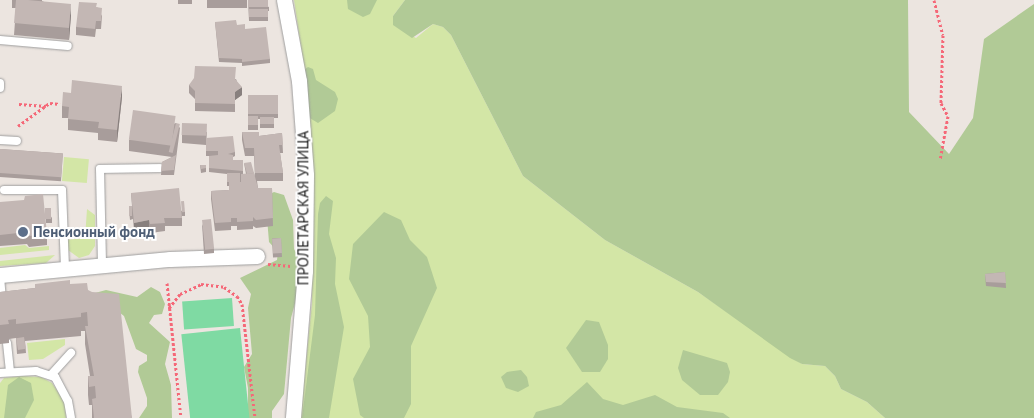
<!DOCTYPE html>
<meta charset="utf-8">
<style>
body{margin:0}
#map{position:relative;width:1034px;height:418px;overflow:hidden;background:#ece5e0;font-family:"PT Sans",sans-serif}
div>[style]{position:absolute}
.grass>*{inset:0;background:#d3e6a6;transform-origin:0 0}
.forest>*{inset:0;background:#b1ca96}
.pitch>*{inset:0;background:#7fdaa3;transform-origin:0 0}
.path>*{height:3px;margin-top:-1.5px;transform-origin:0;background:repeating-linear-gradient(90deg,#f56878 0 2.5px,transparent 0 5px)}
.roads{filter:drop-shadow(0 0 1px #9e9e9e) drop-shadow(0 0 1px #9e9e9e)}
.lane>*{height:8px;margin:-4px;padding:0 4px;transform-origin:4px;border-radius:4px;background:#fff}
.street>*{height:15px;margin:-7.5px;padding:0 7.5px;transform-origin:7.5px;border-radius:7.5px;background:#fff}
.wall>*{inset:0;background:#a89d9b;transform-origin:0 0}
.shaded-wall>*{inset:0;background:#88807e}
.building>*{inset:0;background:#c3b7b4;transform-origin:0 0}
.dots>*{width:14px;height:14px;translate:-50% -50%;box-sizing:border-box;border:2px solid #fff;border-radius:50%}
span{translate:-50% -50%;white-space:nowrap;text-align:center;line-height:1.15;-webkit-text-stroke:4px #fff;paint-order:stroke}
.street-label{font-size:15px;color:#1a1a1a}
.service-label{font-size:15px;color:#4e5e75;font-weight:700}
.left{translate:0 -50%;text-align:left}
</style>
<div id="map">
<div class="grass">
<i style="clip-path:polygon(294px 0,405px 0,393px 16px,395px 26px,416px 38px,433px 24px,443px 27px,451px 35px,523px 176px,605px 240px,698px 292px,802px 364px,825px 366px,835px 376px,841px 389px,867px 402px,885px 418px,300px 418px,312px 303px,312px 193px,307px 88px)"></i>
<i style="left:64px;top:157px;width:25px;height:24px;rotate:5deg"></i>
<i style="clip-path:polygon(87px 209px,95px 215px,95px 246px,89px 255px,79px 258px,68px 250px,66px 240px,85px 238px)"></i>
<i style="clip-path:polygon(25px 245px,29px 248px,49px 246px,49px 250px,0 255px,0 248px)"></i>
<i style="clip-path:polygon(55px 255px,46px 263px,0 266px,0 261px)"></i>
<i style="clip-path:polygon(65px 339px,65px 345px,43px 359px,29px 360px,27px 343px)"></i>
<i style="clip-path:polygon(22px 376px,41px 377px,52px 383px,65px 402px,66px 418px,0 418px,0 383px,4px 378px)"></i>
</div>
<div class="forest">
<i style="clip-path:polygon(347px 0,377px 0,370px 14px,363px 17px,348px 9px)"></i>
<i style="clip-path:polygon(405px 0,908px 0,909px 112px,949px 154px,973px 118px,984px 39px,1034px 4px,1034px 418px,885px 418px,867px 402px,841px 389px,835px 376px,825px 366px,802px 364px,790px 358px,698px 292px,605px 240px,523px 176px,451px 35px,443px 27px,433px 24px,412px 38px,393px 25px,393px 16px)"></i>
<i style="clip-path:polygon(308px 67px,313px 69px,316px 80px,335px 92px,338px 99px,335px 111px,318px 123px,308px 117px,304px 70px)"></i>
<i style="clip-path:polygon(274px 192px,284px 195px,293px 220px,294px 249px,300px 260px,297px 296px,291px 318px,284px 394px,272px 411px,272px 418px,248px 418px,248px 388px,244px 367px,252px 354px,248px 308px,251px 294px,240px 278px,277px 260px,278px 252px,269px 242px,267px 218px,270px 194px)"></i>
<i style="clip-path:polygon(326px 196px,333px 201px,329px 234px,336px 258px,335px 284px,344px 327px,329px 418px,302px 418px,315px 315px,318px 214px,320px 203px)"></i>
<i style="clip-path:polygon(384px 212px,401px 220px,410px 240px,427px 257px,437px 288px,411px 346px,411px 404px,404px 418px,364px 418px,360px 415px,353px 379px,370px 347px,368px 316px,349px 279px,353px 244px)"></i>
<i style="clip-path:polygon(151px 287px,160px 292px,165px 304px,162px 314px,154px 315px,149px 323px,170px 342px,165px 364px,171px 385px,172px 418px,139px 418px,147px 406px,147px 398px,138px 372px,139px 366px,147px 361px,147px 355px,136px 349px,124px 316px,95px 293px,106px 290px,137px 297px)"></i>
<i style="clip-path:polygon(586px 320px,599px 322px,608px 345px,608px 359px,600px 372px,582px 372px,566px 348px)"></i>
<i style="clip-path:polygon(683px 350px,727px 363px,730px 372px,728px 382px,718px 395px,700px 395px,682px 380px,678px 368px)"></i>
<i style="clip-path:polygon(521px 370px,527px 377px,529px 386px,518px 392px,506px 388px,501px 377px,507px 372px)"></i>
<i style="clip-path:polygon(19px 377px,31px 383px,34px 400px,25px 418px,4px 418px,8px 385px)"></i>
<i style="clip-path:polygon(587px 382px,603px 399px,623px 405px,655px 395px,677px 407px,723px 413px,730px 418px,533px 418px,536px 412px,561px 405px)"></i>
</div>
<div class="pitch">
<i style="left:232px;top:298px;width:28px;height:50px;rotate:86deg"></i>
<i style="left:240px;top:328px;width:91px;height:59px;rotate:84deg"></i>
</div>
<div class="path">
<i style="left:934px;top:0;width:36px;rotate:76deg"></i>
<i style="left:943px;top:35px;width:68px;rotate:91.7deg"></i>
<i style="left:941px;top:103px;width:15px;rotate:62deg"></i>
<i style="left:948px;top:116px;width:45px;rotate:100.3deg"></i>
<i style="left:19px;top:104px;width:27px;rotate:4deg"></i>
<i style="left:18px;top:126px;width:39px;rotate:-36deg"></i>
<i style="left:50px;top:103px;width:10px;rotate:6deg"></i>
<i style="left:268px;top:264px;width:23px;rotate:5deg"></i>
<i style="left:167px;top:283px;width:136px;rotate:84.1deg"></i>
<i style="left:169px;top:308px;width:18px;rotate:-52deg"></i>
<i style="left:180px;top:294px;width:23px;rotate:-25deg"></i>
<i style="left:201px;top:284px;width:23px;rotate:7deg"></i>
<i style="left:224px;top:287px;width:16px;rotate:35deg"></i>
<i style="left:237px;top:296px;width:9px;rotate:58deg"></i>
<i style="left:242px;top:304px;width:115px;rotate:83.5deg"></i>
</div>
<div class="roads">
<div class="lane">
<i style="left:0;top:40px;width:68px;rotate:5deg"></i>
<i style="left:0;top:83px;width:5px;rotate:90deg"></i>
<i style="left:0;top:140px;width:17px;rotate:3deg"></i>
<i style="left:4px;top:190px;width:58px"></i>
<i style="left:62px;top:190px;width:78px;rotate:87.8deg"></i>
<i style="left:102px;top:264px;width:95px;rotate:-91.2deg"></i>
<i style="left:100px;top:169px;width:60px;rotate:-1deg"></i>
<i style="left:0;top:277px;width:23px;rotate:85deg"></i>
<i style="left:7px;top:343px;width:29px;rotate:84deg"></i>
<i style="left:0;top:373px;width:36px;rotate:-3deg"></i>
<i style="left:36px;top:371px;width:20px;rotate:18deg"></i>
<i style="left:55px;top:377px;width:27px;rotate:62deg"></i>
<i style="left:68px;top:401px;width:17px;rotate:80deg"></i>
<i style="left:51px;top:375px;width:30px;rotate:-48deg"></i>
</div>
<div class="street">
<i style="left:284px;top:0;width:82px;rotate:79.5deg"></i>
<i style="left:299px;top:81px;width:94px;rotate:85.7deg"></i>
<i style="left:306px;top:175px;width:96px;rotate:90.6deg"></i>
<i style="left:305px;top:271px;width:147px;rotate:94.7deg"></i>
<i style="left:0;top:275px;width:171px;rotate:-5.4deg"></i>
<i style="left:170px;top:259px;width:87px;rotate:-2deg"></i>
</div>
</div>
<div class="wall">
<i style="clip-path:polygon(12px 0,42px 0,42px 1px,71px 15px,69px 40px,14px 35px,16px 8px,12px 8px)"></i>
<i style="left:178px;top:0;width:14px;height:4px"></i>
<i style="left:207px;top:0;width:40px;height:8px"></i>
<i style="clip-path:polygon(248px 0,269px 7px,269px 11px,268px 11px,268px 21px,249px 21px)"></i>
<i style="clip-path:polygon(97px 7px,102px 16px,101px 29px,96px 29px,95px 37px,76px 35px,76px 27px)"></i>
<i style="clip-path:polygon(215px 22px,237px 25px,245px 29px,270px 59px,270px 63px,242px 66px,242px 63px,219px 62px)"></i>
<i style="clip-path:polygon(236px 79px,242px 95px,235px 100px,235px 112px,195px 111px,195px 99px,189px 93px,189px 85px)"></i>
<i style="clip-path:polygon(278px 95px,278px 118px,274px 118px,274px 128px,260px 128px,260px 119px,258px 119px,258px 130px,248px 130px,248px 96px)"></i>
<i style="clip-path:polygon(122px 97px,117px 142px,98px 140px,98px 133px,68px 130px,68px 118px,62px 118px,62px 106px)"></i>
<i style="clip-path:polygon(176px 123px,180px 128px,174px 175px,161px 175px,162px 162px,172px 157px,129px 151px,129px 140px)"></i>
<i style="clip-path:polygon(207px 132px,206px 145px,182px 143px,182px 135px)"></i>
<i style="clip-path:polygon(242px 132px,259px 136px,282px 133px,283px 153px,280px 153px,283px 173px,283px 181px,257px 181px,258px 188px,272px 188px,273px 226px,256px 228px,253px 226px,253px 229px,237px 230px,237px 226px,231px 226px,231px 230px,215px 231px,211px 199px,211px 191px,229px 190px,229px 186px,227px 186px,227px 174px,209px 172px,209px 156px,213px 156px,206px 156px,206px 138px,235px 152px,235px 156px,233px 157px,233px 160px,243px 160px,243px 174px,246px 174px,244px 163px,254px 173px,255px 177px,254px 156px,245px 156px,242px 140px)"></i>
<i style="left:0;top:149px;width:63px;height:28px;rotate:4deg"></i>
<i style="clip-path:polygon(200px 165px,206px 165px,206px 172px,201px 173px)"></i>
<i style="clip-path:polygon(131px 193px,185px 212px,185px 216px,182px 216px,182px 226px,165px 226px,165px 231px,150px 233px,149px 228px,134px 231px,133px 219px,130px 220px,129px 210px,132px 206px)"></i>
<i style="clip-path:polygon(0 202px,47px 234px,47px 245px,29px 247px,27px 244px,0 246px)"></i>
<i style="clip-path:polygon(45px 208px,52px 218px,52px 223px,46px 223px)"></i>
<i style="clip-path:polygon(202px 224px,214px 249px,214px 253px,204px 254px)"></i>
<i style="left:281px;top:238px;width:19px;height:9px;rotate:87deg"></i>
<i style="clip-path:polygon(1005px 272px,1006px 288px,986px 286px,985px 274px)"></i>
<i style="clip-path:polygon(35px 284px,70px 284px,88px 290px,132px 418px,92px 418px,92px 405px,89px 405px,88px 395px,88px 376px,90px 376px,85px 344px,85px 331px,81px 331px,81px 336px,25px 341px,26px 353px,17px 354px,16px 338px,9px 339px,9px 343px,0 344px,0 292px,35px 288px)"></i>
</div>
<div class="shaded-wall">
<i style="clip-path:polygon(71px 4px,71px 15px,69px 40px,69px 28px)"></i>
<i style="clip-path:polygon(122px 86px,122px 97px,117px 142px,117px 130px)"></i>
<i style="clip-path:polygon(242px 87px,242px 95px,235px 100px,235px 112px,235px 92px)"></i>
<i style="clip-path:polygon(149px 220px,149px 228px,134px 231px,134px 223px)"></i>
</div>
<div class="building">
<i style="clip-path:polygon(16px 0,28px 0,71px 4px,69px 28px,14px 23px)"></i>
<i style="left:248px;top:0;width:20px;height:7px"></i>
<i style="clip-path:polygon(79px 2px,97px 3px,96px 7px,102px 8px,101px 21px,96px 21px,95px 29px,76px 27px)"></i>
<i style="left:249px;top:9px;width:19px;height:8px"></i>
<i style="clip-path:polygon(236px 20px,237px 25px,245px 24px,245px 29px,266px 27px,270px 59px,242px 62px,242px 59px,219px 58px,215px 22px)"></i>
<i style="clip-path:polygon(195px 66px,236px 67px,235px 79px,242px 87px,235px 92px,235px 104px,195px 103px,195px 91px,189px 85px,194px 78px)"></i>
<i style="clip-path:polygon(72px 80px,122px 86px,117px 130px,98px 128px,99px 122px,68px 119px,69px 107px,62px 106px,63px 92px,71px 93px)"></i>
<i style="left:278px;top:95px;width:19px;height:30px;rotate:90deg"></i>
<i style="left:133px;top:110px;width:43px;height:30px;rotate:8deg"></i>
<i style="left:248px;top:116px;width:10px;height:9px"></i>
<i style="left:260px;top:117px;width:14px;height:7px"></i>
<i style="left:176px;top:123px;width:4px;height:30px;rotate:14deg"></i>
<i style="left:182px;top:123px;width:25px;height:12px;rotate:2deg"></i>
<i style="clip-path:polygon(242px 132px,259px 132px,259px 136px,282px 133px,283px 145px,279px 145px,283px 173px,255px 173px,254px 148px,245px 148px)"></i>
<i style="clip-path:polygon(233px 136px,235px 152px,228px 154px,233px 155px,233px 160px,243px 160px,243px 171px,209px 168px,209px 156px,218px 155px,218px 151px,206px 151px,206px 138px)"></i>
<i style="left:0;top:149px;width:63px;height:24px;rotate:4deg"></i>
<i style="clip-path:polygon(176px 155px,174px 170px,161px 171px,162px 162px)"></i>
<i style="clip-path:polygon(251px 162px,254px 173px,247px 174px,244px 163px)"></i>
<i style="clip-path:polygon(200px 165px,206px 165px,206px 168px,201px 169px)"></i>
<i style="left:240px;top:173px;width:9px;height:13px;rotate:90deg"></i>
<i style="clip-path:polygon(254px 173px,258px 188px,272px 188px,273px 218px,256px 220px,253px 217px,253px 221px,237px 222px,237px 218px,231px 218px,231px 222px,215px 223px,211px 191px,229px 190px,229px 182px,241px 182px,241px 174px)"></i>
<i style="clip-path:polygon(179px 188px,182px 218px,164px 218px,165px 223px,150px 224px,149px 220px,134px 223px,131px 193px)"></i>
<i style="clip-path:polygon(43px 194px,47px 234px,29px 236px,27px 232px,0 235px,0 202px,24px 200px,25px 196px)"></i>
<i style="left:184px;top:201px;width:11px;height:3px;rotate:85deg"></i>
<i style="left:129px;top:206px;width:3px;height:10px"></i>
<i style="left:45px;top:208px;width:6px;height:11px"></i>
<i style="left:211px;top:219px;width:30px;height:9px;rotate:84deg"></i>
<i style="left:281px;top:238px;width:15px;height:9px;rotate:86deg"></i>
<i style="clip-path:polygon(1005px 272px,1006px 283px,986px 282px,985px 274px)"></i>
<i style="clip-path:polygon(70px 280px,70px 284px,87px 283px,88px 290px,92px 292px,119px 294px,132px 418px,94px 418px,92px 399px,96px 398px,95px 386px,89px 387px,88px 376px,94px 376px,85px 326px,88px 326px,87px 312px,81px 313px,81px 317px,16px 324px,16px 319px,8px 320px,9px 324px,0 325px,0 292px,35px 288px,35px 284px)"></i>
<i style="left:24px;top:337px;width:12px;height:8px;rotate:81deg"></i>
</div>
<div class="dots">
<i style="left:23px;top:232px;background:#5c6f8a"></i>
</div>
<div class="street-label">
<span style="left:303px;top:208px;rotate:-90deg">ПРОЛЕТАРСКАЯ УЛИЦА</span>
</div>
<div class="service-label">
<span class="left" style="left:33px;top:232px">Пенсионный фонд</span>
</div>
</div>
